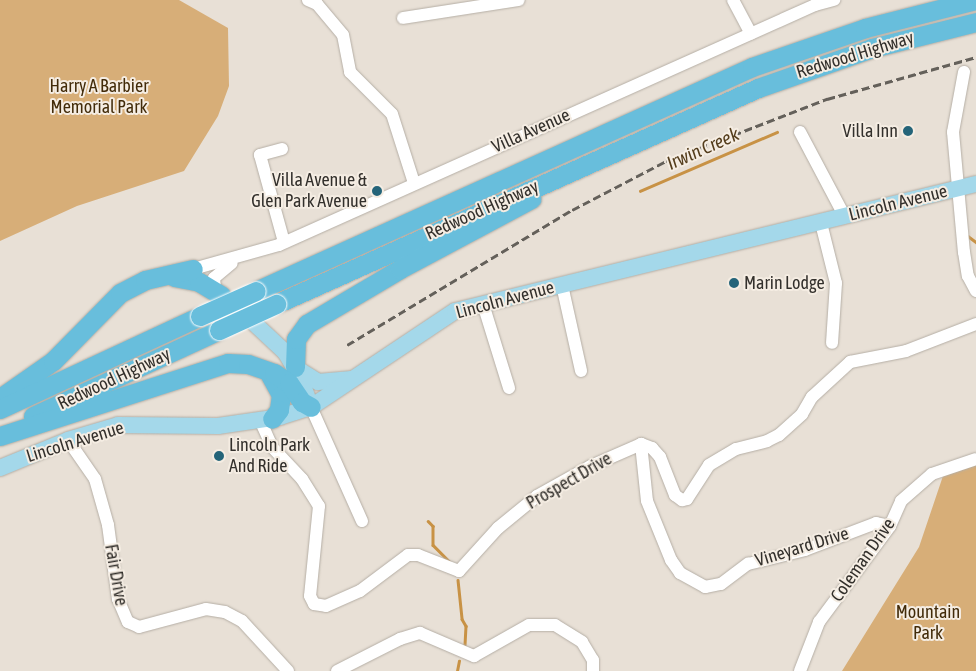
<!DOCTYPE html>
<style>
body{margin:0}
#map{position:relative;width:976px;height:671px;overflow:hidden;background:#e8e0d6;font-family:"Asap Condensed",sans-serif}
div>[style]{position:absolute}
.green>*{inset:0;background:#d7ae78}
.stream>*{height:2.5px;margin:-1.25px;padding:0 1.25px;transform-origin:1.25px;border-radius:1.25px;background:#c89245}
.roads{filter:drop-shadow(0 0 1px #b5aea5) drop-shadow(0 0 1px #b5aea5)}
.minor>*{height:12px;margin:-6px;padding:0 6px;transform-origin:6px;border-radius:6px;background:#fff}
.major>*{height:16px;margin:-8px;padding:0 8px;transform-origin:8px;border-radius:8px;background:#a4d8ea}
.highway>*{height:19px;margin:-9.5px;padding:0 9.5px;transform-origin:9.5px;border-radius:9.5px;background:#68bedc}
.rail>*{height:2.5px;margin-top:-1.25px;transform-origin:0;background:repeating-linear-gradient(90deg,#64605a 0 8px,transparent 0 12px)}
.bridges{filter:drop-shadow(0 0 1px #fff) drop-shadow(0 0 1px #fff)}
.highway-bridge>*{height:19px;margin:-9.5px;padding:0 9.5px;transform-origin:9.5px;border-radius:9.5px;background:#68bedc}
.dots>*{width:14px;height:14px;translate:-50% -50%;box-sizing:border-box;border:2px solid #f5ede3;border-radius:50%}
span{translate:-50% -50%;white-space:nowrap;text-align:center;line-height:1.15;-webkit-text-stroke:4px #f5ede3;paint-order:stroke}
.street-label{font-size:18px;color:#33302c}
.park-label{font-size:18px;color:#422b09}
.poi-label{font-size:18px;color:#33302c}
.right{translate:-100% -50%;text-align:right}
.left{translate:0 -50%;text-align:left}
.water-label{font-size:19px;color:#543d1c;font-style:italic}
</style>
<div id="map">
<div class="green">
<i style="clip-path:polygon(0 0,179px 0,228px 28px,229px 86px,218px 116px,184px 171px,77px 206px,0 241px)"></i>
<i style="clip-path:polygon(976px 462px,976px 671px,842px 671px,919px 547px,944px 473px)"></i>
</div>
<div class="stream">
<i style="left:640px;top:191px;width:149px;rotate:-23.3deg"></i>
<i style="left:968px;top:236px;width:10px;rotate:37deg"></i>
<i style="left:428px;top:521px;width:7px;rotate:45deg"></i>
<i style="left:433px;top:526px;width:19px;rotate:90deg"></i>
<i style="left:433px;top:545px;width:25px;rotate:45deg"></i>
<i style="left:458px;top:580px;width:39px;rotate:84deg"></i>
<i style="left:462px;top:619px;width:8px;rotate:60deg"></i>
<i style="left:466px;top:626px;width:19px;rotate:93deg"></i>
<i style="left:457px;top:671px;width:10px;rotate:-79deg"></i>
</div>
<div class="roads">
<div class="minor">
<i style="left:308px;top:0;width:10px;rotate:24deg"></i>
<i style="left:317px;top:4px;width:40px;rotate:50deg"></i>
<i style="left:343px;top:35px;width:38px;rotate:79deg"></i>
<i style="left:350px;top:72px;width:59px;rotate:45deg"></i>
<i style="left:392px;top:114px;width:72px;rotate:72.3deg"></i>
<i style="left:733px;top:0;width:38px;rotate:62deg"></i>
<i style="left:403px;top:18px;width:117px;rotate:-8.8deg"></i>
<i style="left:964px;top:72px;width:61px;rotate:100.4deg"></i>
<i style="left:953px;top:132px;width:121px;rotate:84.8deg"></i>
<i style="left:964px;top:252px;width:24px;rotate:81deg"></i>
<i style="left:968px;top:276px;width:17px;rotate:62deg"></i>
<i style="left:800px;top:132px;width:96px;rotate:62.1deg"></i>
<i style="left:282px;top:149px;width:23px;rotate:165deg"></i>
<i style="left:260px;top:155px;width:90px;rotate:74.6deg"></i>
<i style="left:821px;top:223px;width:62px;rotate:76deg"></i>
<i style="left:836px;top:283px;width:60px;rotate:93.8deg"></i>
<i style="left:193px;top:269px;width:89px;rotate:-15.6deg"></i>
<i style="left:279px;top:245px;width:587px;rotate:-24.12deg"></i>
<i style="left:815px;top:5px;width:20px;rotate:-15deg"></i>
<i style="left:562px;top:285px;width:88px;rotate:77.5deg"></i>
<i style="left:221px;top:295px;width:9px;rotate:-131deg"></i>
<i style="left:215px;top:288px;width:10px;rotate:-96deg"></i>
<i style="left:214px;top:278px;width:23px;rotate:-40deg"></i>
<i style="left:483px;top:304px;width:88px;rotate:72.8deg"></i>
<i style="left:311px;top:407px;width:125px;rotate:65.9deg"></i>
<i style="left:261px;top:422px;width:27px;rotate:66deg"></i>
<i style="left:272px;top:447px;width:44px;rotate:46.8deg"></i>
<i style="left:302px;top:479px;width:32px;rotate:58deg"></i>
<i style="left:319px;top:506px;width:90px;rotate:95.7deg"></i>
<i style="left:310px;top:596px;width:9px;rotate:63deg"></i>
<i style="left:314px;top:604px;width:12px;rotate:9deg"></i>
<i style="left:326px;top:606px;width:37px;rotate:-24deg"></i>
<i style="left:360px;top:591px;width:60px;rotate:-36.9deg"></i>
<i style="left:408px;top:555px;width:10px"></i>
<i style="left:418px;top:555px;width:44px;rotate:21.3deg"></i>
<i style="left:459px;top:571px;width:58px;rotate:-47.8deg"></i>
<i style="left:498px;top:528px;width:50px;rotate:-39.4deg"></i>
<i style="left:537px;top:496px;width:62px;rotate:-29.1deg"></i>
<i style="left:591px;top:466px;width:55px;rotate:-23.7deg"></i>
<i style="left:641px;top:444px;width:12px;rotate:20deg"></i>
<i style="left:652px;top:448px;width:12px;rotate:48deg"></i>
<i style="left:660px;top:457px;width:41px;rotate:68.5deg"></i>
<i style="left:675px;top:495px;width:9px;rotate:36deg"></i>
<i style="left:682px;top:500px;width:5px;rotate:-11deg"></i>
<i style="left:687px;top:499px;width:40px;rotate:-57.1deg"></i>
<i style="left:709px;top:465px;width:31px;rotate:-31deg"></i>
<i style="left:736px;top:449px;width:32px;rotate:-14deg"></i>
<i style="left:767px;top:441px;width:13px;rotate:-27deg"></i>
<i style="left:779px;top:435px;width:31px;rotate:-42deg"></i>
<i style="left:802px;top:414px;width:20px;rotate:-60deg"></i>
<i style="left:812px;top:397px;width:52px;rotate:-42.6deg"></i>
<i style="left:850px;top:362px;width:57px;rotate:-11.1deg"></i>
<i style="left:906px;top:351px;width:75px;rotate:-21.1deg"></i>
<i style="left:68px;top:440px;width:47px;rotate:55.3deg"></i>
<i style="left:95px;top:479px;width:48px;rotate:74.2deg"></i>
<i style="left:108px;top:525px;width:75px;rotate:82.3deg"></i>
<i style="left:118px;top:599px;width:25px;rotate:67deg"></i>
<i style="left:128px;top:622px;width:12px;rotate:24deg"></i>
<i style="left:139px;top:627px;width:69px;rotate:-15deg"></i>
<i style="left:206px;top:609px;width:19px;rotate:9deg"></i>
<i style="left:225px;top:612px;width:19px;rotate:28deg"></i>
<i style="left:242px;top:621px;width:68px;rotate:47.4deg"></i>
<i style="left:641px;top:444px;width:57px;rotate:84deg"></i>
<i style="left:647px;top:501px;width:64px;rotate:67.9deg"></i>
<i style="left:671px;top:560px;width:16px;rotate:55deg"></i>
<i style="left:680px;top:573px;width:29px;rotate:29deg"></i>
<i style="left:705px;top:587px;width:16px;rotate:-11deg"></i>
<i style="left:721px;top:584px;width:34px;rotate:-37deg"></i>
<i style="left:748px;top:564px;width:59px;rotate:-13.8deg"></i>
<i style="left:805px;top:550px;width:76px;rotate:-20.8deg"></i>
<i style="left:876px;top:523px;width:14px;rotate:12deg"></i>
<i style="left:337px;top:671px;width:71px;rotate:-26.9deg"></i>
<i style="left:400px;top:639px;width:21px;rotate:-17deg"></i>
<i style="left:420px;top:633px;width:59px;rotate:23.1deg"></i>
<i style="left:474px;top:656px;width:63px;rotate:-29.4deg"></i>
<i style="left:529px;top:625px;width:26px"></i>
<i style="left:555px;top:625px;width:32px;rotate:32deg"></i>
<i style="left:582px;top:642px;width:21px;rotate:59deg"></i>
<i style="left:593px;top:660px;width:11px;rotate:90deg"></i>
<i style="left:800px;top:671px;width:53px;rotate:-68.8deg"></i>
<i style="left:819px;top:622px;width:119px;rotate:-53.5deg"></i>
<i style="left:890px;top:526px;width:27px;rotate:-66deg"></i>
<i style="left:901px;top:501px;width:41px;rotate:-41.1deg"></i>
<i style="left:932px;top:474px;width:46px;rotate:-18.8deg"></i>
</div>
<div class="major">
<i style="left:240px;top:310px;width:62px;rotate:43deg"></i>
<i style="left:285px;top:352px;width:29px;rotate:59deg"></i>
<i style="left:300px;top:377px;width:32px;rotate:70deg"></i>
<i style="left:296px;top:368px;width:26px;rotate:32deg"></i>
<i style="left:318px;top:382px;width:34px;rotate:-5deg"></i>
<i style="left:0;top:468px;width:74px;rotate:-22.4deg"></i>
<i style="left:68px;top:440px;width:52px;rotate:-16.7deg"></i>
<i style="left:118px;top:425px;width:100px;rotate:0.6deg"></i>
<i style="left:218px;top:426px;width:63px;rotate:-8.3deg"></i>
<i style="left:280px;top:417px;width:33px;rotate:-18deg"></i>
<i style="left:311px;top:407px;width:173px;rotate:-33.7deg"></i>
<i style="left:455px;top:311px;width:536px;rotate:-13.7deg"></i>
</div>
<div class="highway">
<i style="left:174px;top:277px;width:25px;rotate:11deg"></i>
<i style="left:199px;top:282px;width:26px;rotate:31deg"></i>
<i style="left:256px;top:291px;width:544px;rotate:-24.3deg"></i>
<i style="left:752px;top:67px;width:120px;rotate:-19deg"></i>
<i style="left:865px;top:28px;width:114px;rotate:-14.2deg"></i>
<i style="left:276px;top:304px;width:528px;rotate:-24.14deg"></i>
<i style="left:758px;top:88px;width:121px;rotate:-19.3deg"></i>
<i style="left:872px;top:48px;width:107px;rotate:-14deg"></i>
<i style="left:295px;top:367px;width:28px;rotate:-88deg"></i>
<i style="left:296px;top:339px;width:19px;rotate:-54deg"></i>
<i style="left:307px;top:324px;width:108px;rotate:-30.6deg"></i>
<i style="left:400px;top:269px;width:149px;rotate:-28.1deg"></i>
<i style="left:270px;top:375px;width:23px;rotate:61deg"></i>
<i style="left:281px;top:395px;width:15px;rotate:98deg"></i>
<i style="left:279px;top:410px;width:11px;rotate:128deg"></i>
<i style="left:0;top:398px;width:65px;rotate:-34.9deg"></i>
<i style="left:53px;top:361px;width:95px;rotate:-45.4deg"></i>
<i style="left:120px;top:293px;width:28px;rotate:-27deg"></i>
<i style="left:145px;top:280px;width:49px;rotate:-12.9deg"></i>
<i style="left:0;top:409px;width:221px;rotate:-24.9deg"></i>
<i style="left:33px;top:416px;width:205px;rotate:-24.8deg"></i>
<i style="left:0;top:436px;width:239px;rotate:-17.8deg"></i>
<i style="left:228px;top:363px;width:20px;rotate:3deg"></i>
<i style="left:248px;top:364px;width:28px;rotate:19deg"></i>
<i style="left:274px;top:373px;width:18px;rotate:34deg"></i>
<i style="left:289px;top:383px;width:23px;rotate:56deg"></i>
<i style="left:302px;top:402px;width:10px;rotate:29deg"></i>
</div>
</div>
<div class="rail">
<i style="left:347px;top:345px;width:262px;rotate:-31deg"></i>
<i style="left:572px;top:210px;width:106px;rotate:-27.5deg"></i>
<i style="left:666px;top:161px;width:173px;rotate:-21.1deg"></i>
<i style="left:827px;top:99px;width:155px;rotate:-15.7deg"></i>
</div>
<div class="bridges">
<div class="highway-bridge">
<i style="left:200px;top:316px;width:61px;rotate:-24.1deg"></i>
<i style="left:219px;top:330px;width:63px;rotate:-24.5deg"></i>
</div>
</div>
<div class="dots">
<i style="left:908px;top:131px;background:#246479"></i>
<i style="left:377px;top:191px;background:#246479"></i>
<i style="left:734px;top:283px;background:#246479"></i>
<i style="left:219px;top:456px;background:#246479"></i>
</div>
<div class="street-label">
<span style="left:855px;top:55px;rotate:-17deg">Redwood Highway</span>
<span style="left:531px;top:131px;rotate:-24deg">Villa Avenue</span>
<span style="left:898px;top:203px;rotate:-14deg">Lincoln Avenue</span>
<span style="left:482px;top:210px;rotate:-24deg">Redwood Highway</span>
<span style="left:505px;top:300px;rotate:-15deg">Lincoln Avenue</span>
<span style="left:114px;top:379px;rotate:-25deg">Redwood Highway</span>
<span style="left:75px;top:442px;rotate:-17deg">Lincoln Avenue</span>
<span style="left:569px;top:481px;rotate:-30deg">Prospect Drive</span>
<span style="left:802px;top:547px;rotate:-17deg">Vineyard Drive</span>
<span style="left:863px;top:560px;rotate:-55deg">Coleman Drive</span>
<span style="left:116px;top:575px;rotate:80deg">Fair Drive</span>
</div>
<div class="park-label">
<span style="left:99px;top:97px">Harry A Barbier<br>Memorial Park</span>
<span style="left:928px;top:623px">Mountain<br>Park</span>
</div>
<div class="poi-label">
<span class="right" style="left:898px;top:131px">Villa Inn</span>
<span class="right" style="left:367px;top:191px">Villa Avenue &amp;<br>Glen Park Avenue</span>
<span class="left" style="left:744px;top:283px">Marin Lodge</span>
<span class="left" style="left:229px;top:456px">Lincoln Park<br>And Ride</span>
</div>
<div class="water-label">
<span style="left:703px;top:149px;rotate:-24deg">Irwin Creek</span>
</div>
</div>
